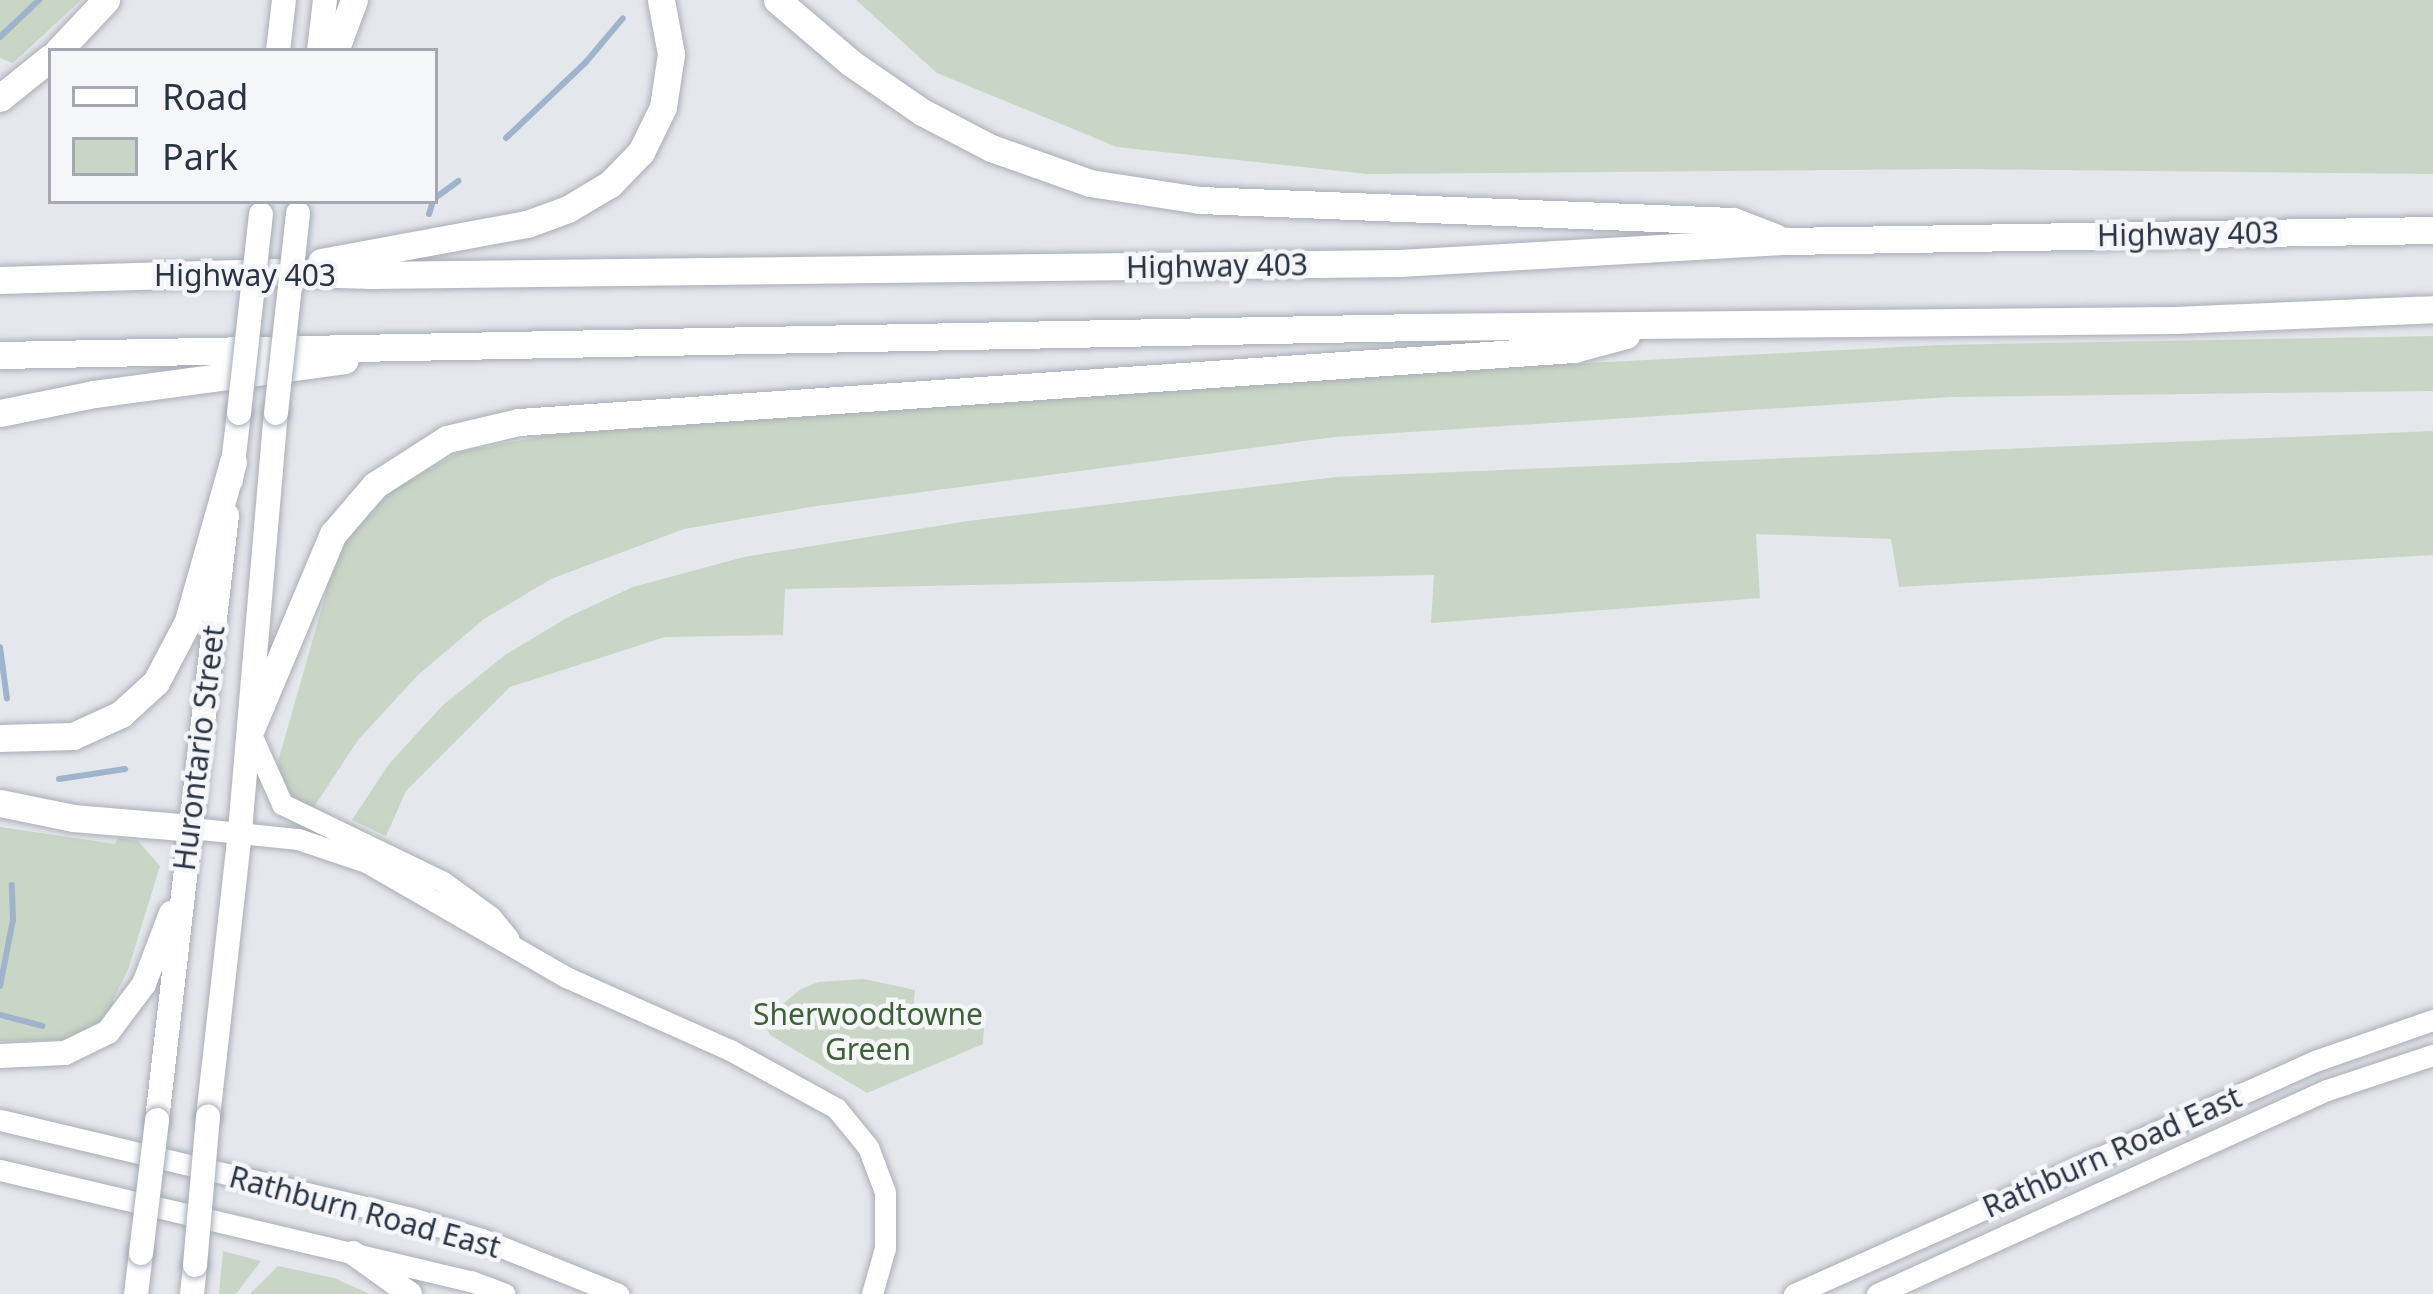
<!DOCTYPE html>
<style>
body{margin:0}
#map{position:relative;width:2433px;height:1294px;overflow:hidden;background:#e4e7ec;font-family:"Noto Sans",sans-serif}
div>[style]{position:absolute}
.green>*{inset:0;background:#c9d6c5}
.stream>*{height:6px;margin:-3px;padding:0 3px;transform-origin:3px;border-radius:3px;background:#9fb4cc}
.roads{filter:drop-shadow(0 0 3px #a9aeb7) drop-shadow(0 0 3px #a9aeb7)}
.secondary>*{height:21px;margin:-10.5px;padding:0 10.5px;transform-origin:10.5px;border-radius:10.5px;background:#fff}
.primary>*{height:24px;margin:-12px;padding:0 12px;transform-origin:12px;border-radius:12px;background:#fff}
.highway>*{height:27px;margin:-13.5px;padding:0 13.5px;transform-origin:13.5px;border-radius:13.5px;background:#fff}
.bridges{filter:drop-shadow(0 0 3px #a3abb8) drop-shadow(0 0 3px #a3abb8)}
.primary-bridge>*{height:24px;margin:-12px;padding:0 12px;transform-origin:12px;border-radius:12px;background:#fff}
span{translate:-50% -50%;white-space:nowrap;text-align:center;line-height:1.15;-webkit-text-stroke:9px #f4f6f9;paint-order:stroke}
.street-label{font-size:30px;color:#2b3445}
.park-label{font-size:30px;color:#3f6138}
.legend{position:absolute;left:48px;top:48px;width:390px;height:156px;box-sizing:border-box;background:#f4f6f9;border:3px solid #a4a8b1;margin:0;padding:15px 21px;list-style:none;font-size:36px;color:#2b3445}
.legend li{display:flex;align-items:center;gap:24px;height:60px}
.legend b{width:60px;border:3px solid #a4a8b1}
</style>
<div id="map">
<div class="green">
<i style="clip-path:polygon(0 0,81px 0,13px 63px,0 58px)"></i>
<i style="clip-path:polygon(856px 0,2433px 0,2433px 174px,1954px 169px,1368px 174px,1117px 147px,937px 73px)"></i>
<i style="clip-path:polygon(2433px 336px,2433px 391px,1951px 397px,1334px 437px,810px 507px,684px 529px,551px 579px,484px 619px,418px 675px,358px 740px,314px 807px,292px 798px,277px 765px,330px 579px,324px 575px,346px 538px,394px 489px,460px 452px,548px 435px,1314px 377px,1940px 345px)"></i>
<i style="clip-path:polygon(2433px 431px,2433px 555px,1899px 587px,1891px 539px,1756px 534px,1760px 598px,1431px 623px,1434px 575px,785px 589px,783px 635px,665px 637px,510px 687px,406px 791px,386px 836px,352px 820px,389px 764px,443px 705px,505px 655px,570px 616px,633px 587px,744px 557px,968px 521px,1336px 477px)"></i>
<i style="clip-path:polygon(0 827px,115px 844px,118px 838px,138px 841px,160px 866px,128px 970px,113px 1000px,116px 1009px,96px 1026px,63px 1040px,0 1041px)"></i>
<i style="clip-path:polygon(864px 979px,915px 990px,913px 1009px,984px 1025px,983px 1044px,867px 1093px,770px 1035px,762px 1021px,801px 989px,819px 982px)"></i>
<i style="clip-path:polygon(223px 1251px,261px 1261px,236px 1294px,219px 1294px)"></i>
<i style="clip-path:polygon(278px 1266px,334px 1278px,370px 1294px,250px 1294px)"></i>
</div>
<div class="stream">
<i style="left:0;top:37px;width:54px;rotate:-43.5deg"></i>
<i style="left:506px;top:138px;width:110px;rotate:-43.5deg"></i>
<i style="left:586px;top:62px;width:57px;rotate:-49.9deg"></i>
<i style="left:435px;top:198px;width:29px;rotate:-36deg"></i>
<i style="left:429px;top:214px;width:14px;rotate:-73deg"></i>
<i style="left:0;top:647px;width:52px;rotate:82.3deg"></i>
<i style="left:59px;top:779px;width:67px;rotate:-8.6deg"></i>
<i style="left:0;top:986px;width:67px;rotate:-78.9deg"></i>
<i style="left:13px;top:920px;width:35px;rotate:-92deg"></i>
<i style="left:0;top:1015px;width:44px;rotate:14.3deg"></i>
</div>
<div class="roads">
<div class="secondary">
<i style="left:250px;top:732px;width:79px;rotate:66deg"></i>
<i style="left:282px;top:804px;width:179px;rotate:25.8deg"></i>
<i style="left:443px;top:882px;width:59px;rotate:36.1deg"></i>
<i style="left:491px;top:917px;width:28px;rotate:51deg"></i>
<i style="left:191px;top:828px;width:108px;rotate:5.9deg"></i>
<i style="left:298px;top:839px;width:72px;rotate:18.7deg"></i>
<i style="left:366px;top:862px;width:231px;rotate:29.9deg"></i>
<i style="left:566px;top:977px;width:180px;rotate:24deg"></i>
<i style="left:730px;top:1050px;width:121px;rotate:28.7deg"></i>
<i style="left:836px;top:1108px;width:50px;rotate:50.6deg"></i>
<i style="left:868px;top:1147px;width:48px;rotate:69.3deg"></i>
<i style="left:885px;top:1192px;width:56px;rotate:90deg"></i>
<i style="left:885px;top:1248px;width:48px;rotate:105.8deg"></i>
<i style="left:0;top:1120px;width:423px;rotate:13.4deg"></i>
<i style="left:411px;top:1218px;width:74px;rotate:16.5deg"></i>
<i style="left:482px;top:1239px;width:147px;rotate:22deg"></i>
<i style="left:0;top:1170px;width:484px;rotate:13.3deg"></i>
<i style="left:471px;top:1281px;width:36px;rotate:21deg"></i>
<i style="left:1794px;top:1294px;width:571px;rotate:-24.09deg"></i>
<i style="left:2315px;top:1061px;width:125px;rotate:-19.2deg"></i>
<i style="left:1877px;top:1294px;width:494px;rotate:-24.4deg"></i>
<i style="left:2327px;top:1090px;width:112px;rotate:-18.3deg"></i>
</div>
<div class="primary">
<i style="left:278px;top:51px;width:51px;rotate:-83.3deg"></i>
<i style="left:319px;top:51px;width:51px;rotate:-83.3deg"></i>
<i style="left:231px;top:480px;width:67px;rotate:-83.2deg"></i>
<i style="left:0;top:1056px;width:65px;rotate:-2.6deg"></i>
<i style="left:65px;top:1053px;width:48px;rotate:-26deg"></i>
<i style="left:108px;top:1032px;width:60px;rotate:-53.1deg"></i>
<i style="left:144px;top:984px;width:76px;rotate:-69.2deg"></i>
<i style="left:208px;top:1117px;width:288px;rotate:-83.6deg"></i>
<i style="left:240px;top:831px;width:420px;rotate:-85.1deg"></i>
<i style="left:157px;top:1120px;width:609px;rotate:-83.4deg"></i>
<i style="left:353px;top:1253px;width:70px;rotate:35.7deg"></i>
<i style="left:136px;top:1294px;width:41px;rotate:-83deg"></i>
<i style="left:192px;top:1294px;width:29px;rotate:-84deg"></i>
</div>
<div class="highway">
<i style="left:777px;top:0;width:97px;rotate:40.4deg"></i>
<i style="left:851px;top:63px;width:86px;rotate:34.6deg"></i>
<i style="left:922px;top:112px;width:78px;rotate:27.6deg"></i>
<i style="left:991px;top:148px;width:105px;rotate:19.5deg"></i>
<i style="left:1090px;top:183px;width:111px;rotate:8.8deg"></i>
<i style="left:1200px;top:200px;width:533px;rotate:2.26deg"></i>
<i style="left:1733px;top:221px;width:45px;rotate:20.9deg"></i>
<i style="left:58px;top:51px;width:70px;rotate:-46.7deg"></i>
<i style="left:335px;top:51px;width:54px;rotate:-69.6deg"></i>
<i style="left:0;top:98px;width:65px;rotate:-38.8deg"></i>
<i style="left:321px;top:262px;width:209px;rotate:-10.5deg"></i>
<i style="left:527px;top:224px;width:44px;rotate:-20.1deg"></i>
<i style="left:568px;top:209px;width:49px;rotate:-30.8deg"></i>
<i style="left:610px;top:184px;width:45px;rotate:-45.9deg"></i>
<i style="left:641px;top:152px;width:50px;rotate:-63.9deg"></i>
<i style="left:663px;top:107px;width:54px;rotate:-81.4deg"></i>
<i style="left:671px;top:54px;width:55px;rotate:-100.5deg"></i>
<i style="left:0;top:280px;width:272px;rotate:-1.7deg"></i>
<i style="left:272px;top:272px;width:100px;rotate:1.7deg"></i>
<i style="left:372px;top:275px;width:1028px;rotate:-0.67deg"></i>
<i style="left:1400px;top:263px;width:386px;rotate:-3.3deg"></i>
<i style="left:1785px;top:241px;width:648px;rotate:-0.97deg"></i>
<i style="left:0;top:355px;width:1414px;rotate:-1.13deg"></i>
<i style="left:1414px;top:327px;width:760px;rotate:-0.53deg"></i>
<i style="left:2174px;top:320px;width:259px;rotate:-2.4deg"></i>
<i style="left:0;top:413px;width:96px;rotate:-11.4deg"></i>
<i style="left:94px;top:394px;width:253px;rotate:-7.7deg"></i>
<i style="left:250px;top:731px;width:214px;rotate:-67.2deg"></i>
<i style="left:333px;top:534px;width:65px;rotate:-49.4deg"></i>
<i style="left:375px;top:485px;width:85px;rotate:-32.6deg"></i>
<i style="left:447px;top:439px;width:74px;rotate:-13.3deg"></i>
<i style="left:519px;top:422px;width:1058px;rotate:-3.96deg"></i>
<i style="left:1574px;top:349px;width:54px;rotate:-15.1deg"></i>
<i style="left:0;top:738px;width:73px;rotate:-1.6deg"></i>
<i style="left:73px;top:736px;width:53px;rotate:-24.6deg"></i>
<i style="left:121px;top:714px;width:47px;rotate:-42.4deg"></i>
<i style="left:156px;top:682px;width:69px;rotate:-62.3deg"></i>
<i style="left:188px;top:621px;width:165px;rotate:-74.2deg"></i>
<i style="left:0;top:803px;width:75px;rotate:11.6deg"></i>
<i style="left:73px;top:818px;width:118px;rotate:4.8deg"></i>
</div>
</div>
<div class="bridges">
<div class="primary-bridge">
<i style="left:239px;top:413px;width:200px;rotate:-83.7deg"></i>
<i style="left:276px;top:413px;width:201px;rotate:-83.7deg"></i>
<i style="left:141px;top:1253px;width:134px;rotate:-83.1deg"></i>
<i style="left:195px;top:1265px;width:149px;rotate:-85deg"></i>
</div>
</div>
<div class="street-label">
<span style="left:2188px;top:234px;rotate:-1deg">Highway 403</span>
<span style="left:1217px;top:266px;rotate:-1deg">Highway 403</span>
<span style="left:245px;top:275px">Highway 403</span>
<span style="left:199px;top:748px;rotate:-83deg">Hurontario Street</span>
<span style="left:2112px;top:1152px;rotate:-24deg">Rathburn Road East</span>
<span style="left:365px;top:1212px;rotate:15deg">Rathburn Road East</span>
</div>
<div class="park-label">
<span style="left:868px;top:1031px">Sherwoodtowne<br>Green</span>
</div>
<ul class="legend">
<li><b style="height:15px;background:#fff"></b>Road</li>
<li><b style="height:33px;background:#c9d6c5"></b>Park</li>
</ul>
</div>
